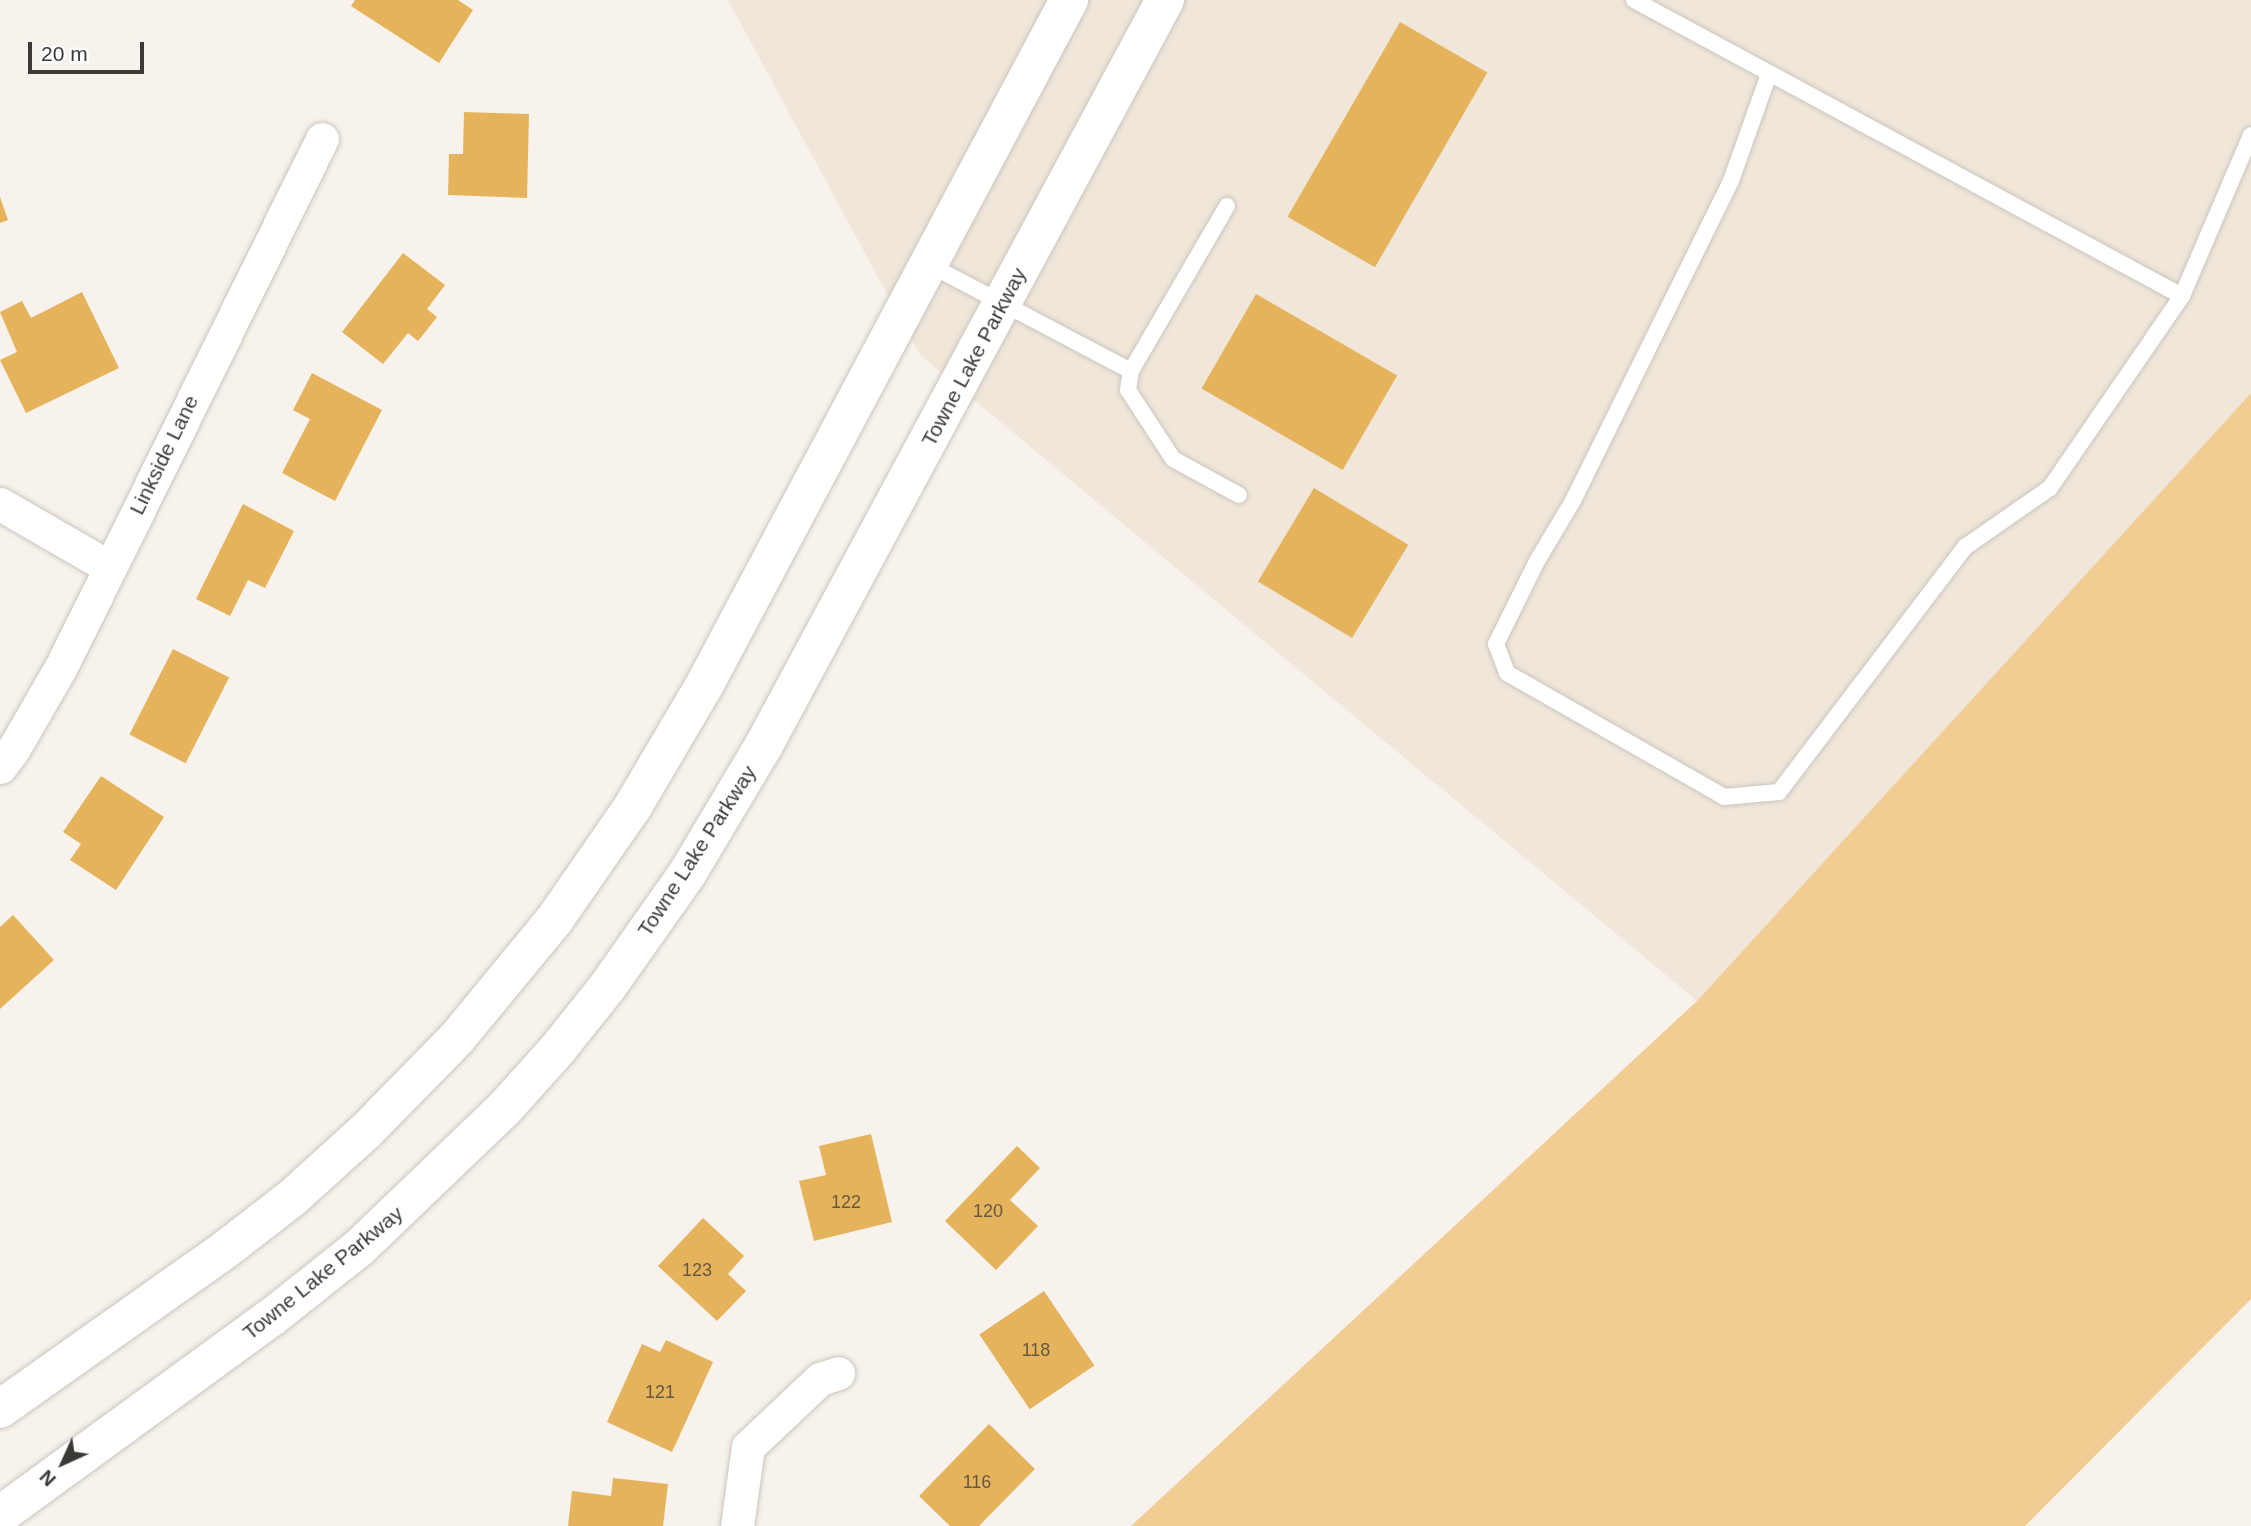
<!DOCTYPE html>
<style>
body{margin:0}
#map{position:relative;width:2251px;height:1526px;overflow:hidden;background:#f7f2eb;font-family:Helvetica,sans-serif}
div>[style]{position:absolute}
.built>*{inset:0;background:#f0e7da}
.green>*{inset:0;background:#f1cd93}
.building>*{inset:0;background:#e6b35d;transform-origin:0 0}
.roads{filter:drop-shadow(0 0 2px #cac5be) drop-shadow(0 0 2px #cac5be)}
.lane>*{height:16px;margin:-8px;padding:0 8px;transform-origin:8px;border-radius:8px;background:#fff}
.street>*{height:33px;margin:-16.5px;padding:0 16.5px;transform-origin:16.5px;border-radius:16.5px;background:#fff}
.secondary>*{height:38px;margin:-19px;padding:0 19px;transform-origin:19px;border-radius:19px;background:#fff}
span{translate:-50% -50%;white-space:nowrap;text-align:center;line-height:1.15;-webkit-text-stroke:7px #fff;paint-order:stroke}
.number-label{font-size:18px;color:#665840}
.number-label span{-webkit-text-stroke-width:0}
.street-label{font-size:21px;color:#3c3a37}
.north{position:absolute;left:28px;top:1428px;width:70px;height:70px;-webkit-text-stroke:5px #fff;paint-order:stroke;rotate:225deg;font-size:19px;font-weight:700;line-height:28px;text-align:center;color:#3c3a37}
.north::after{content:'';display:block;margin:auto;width:24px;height:32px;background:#3c3a37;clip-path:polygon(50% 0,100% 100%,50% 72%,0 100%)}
.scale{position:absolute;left:28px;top:42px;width:116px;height:32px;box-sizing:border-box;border:4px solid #3c3a37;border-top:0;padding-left:9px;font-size:21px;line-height:24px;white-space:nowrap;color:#3c3a37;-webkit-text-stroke:5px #fff;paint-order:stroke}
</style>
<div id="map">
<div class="built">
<i style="clip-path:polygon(728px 0,2251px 0,2251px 393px,1697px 1001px,920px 355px)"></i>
</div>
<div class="green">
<i style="clip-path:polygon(2251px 393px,2251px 1299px,2025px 1526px,1131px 1526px,1697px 1001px)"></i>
</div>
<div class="building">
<i style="clip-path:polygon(355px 0,458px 0,473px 10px,439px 63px,351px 6px)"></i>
<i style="left:1400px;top:22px;width:101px;height:225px;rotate:30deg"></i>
<i style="clip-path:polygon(464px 112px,529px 114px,527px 198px,448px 195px,449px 154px,463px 154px)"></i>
<i style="clip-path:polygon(0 197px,8px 220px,0 223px)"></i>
<i style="clip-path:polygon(403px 253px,445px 285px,427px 309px,437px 317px,418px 341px,408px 333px,383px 364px,342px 332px)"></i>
<i style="clip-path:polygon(82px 292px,119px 368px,26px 413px,0 360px,17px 352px,0 312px,22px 301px,31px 318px)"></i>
<i style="left:1256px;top:294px;width:163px;height:109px;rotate:30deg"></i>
<i style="clip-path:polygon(312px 373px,382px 410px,335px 501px,282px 473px,310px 419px,293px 410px)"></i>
<i style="left:1314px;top:488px;width:110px;height:109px;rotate:31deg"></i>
<i style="clip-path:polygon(243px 504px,294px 531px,265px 588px,248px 580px,230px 616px,196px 599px)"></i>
<i style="left:173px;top:649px;width:63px;height:96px;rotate:27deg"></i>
<i style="clip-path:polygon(101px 776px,164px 817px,116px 890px,70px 860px,81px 844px,63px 832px)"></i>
<i style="clip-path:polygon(13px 915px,54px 960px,0 1009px,0 927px)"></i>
<i style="clip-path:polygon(871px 1134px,892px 1222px,814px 1241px,799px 1181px,826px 1175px,819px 1146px)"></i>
<i style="clip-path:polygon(1017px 1146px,1040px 1168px,1010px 1200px,1038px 1226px,996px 1270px,945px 1221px)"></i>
<i style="clip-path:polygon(703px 1218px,744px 1256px,728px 1274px,746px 1291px,717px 1321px,658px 1266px)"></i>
<i style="left:1044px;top:1291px;width:90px;height:78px;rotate:56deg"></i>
<i style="clip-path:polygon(666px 1340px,713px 1362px,672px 1452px,607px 1422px,642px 1344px,660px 1352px)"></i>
<i style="clip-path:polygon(989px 1424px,1035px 1469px,979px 1526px,950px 1526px,919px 1496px)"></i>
<i style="clip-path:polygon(613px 1478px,668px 1484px,663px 1526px,568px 1526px,572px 1491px,611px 1496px)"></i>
</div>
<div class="roads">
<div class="lane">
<i style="left:1634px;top:0;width:623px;rotate:28.38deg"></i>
<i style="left:2182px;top:296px;width:175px;rotate:-66.8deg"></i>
<i style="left:1769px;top:74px;width:114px;rotate:109.6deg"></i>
<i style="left:1731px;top:181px;width:355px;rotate:116.3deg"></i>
<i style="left:1574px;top:499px;width:72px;rotate:120.8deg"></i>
<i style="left:1537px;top:561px;width:93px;rotate:116.3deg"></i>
<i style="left:1496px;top:644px;width:31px;rotate:69deg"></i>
<i style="left:1507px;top:673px;width:250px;rotate:29.7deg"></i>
<i style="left:1724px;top:797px;width:55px;rotate:-5.2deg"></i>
<i style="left:1779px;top:792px;width:308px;rotate:-52.8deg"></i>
<i style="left:1965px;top:547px;width:103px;rotate:-34.8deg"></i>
<i style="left:2050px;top:488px;width:233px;rotate:-55.5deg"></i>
<i style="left:1227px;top:206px;width:191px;rotate:120.2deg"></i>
<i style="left:1131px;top:371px;width:19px;rotate:99deg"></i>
<i style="left:1128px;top:390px;width:82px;rotate:56.9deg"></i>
<i style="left:1173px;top:459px;width:75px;rotate:28.6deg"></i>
<i style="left:928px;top:264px;width:229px;rotate:27.8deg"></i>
</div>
<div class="street">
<i style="left:0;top:504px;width:126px;rotate:30deg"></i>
<i style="left:0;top:767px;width:21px;rotate:-53deg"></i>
<i style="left:13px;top:750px;width:96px;rotate:-60deg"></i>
<i style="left:61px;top:667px;width:589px;rotate:-63.7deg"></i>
<i style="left:737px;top:1526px;width:80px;rotate:-82.1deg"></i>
<i style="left:748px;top:1447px;width:99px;rotate:-43.4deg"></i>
<i style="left:820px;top:1379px;width:19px;rotate:-18deg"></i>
</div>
<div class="secondary">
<i style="left:0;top:1409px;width:277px;rotate:-35.3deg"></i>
<i style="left:226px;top:1249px;width:83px;rotate:-37.7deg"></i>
<i style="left:292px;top:1198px;width:100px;rotate:-42.2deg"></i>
<i style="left:366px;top:1131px;width:130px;rotate:-45.6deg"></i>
<i style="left:457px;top:1038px;width:154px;rotate:-50.5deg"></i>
<i style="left:555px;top:919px;width:135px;rotate:-55.3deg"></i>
<i style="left:632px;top:808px;width:144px;rotate:-59.5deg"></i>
<i style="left:705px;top:684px;width:775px;rotate:-61.98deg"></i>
<i style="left:0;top:1515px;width:336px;rotate:-36.1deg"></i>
<i style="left:272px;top:1317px;width:112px;rotate:-38.5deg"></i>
<i style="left:360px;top:1247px;width:199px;rotate:-43.8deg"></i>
<i style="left:504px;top:1109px;width:79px;rotate:-48.1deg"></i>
<i style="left:557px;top:1050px;width:82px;rotate:-51.4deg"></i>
<i style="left:608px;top:986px;width:137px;rotate:-54.8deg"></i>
<i style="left:687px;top:874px;width:150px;rotate:-59.2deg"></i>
<i style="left:764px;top:745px;width:846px;rotate:-61.71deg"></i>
</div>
</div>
<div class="number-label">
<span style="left:846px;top:1202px">122</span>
<span style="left:988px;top:1211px">120</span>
<span style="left:697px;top:1270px">123</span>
<span style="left:1036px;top:1350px">118</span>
<span style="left:660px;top:1392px">121</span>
<span style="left:977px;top:1482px">116</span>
</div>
<div class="street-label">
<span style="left:974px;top:357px;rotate:-62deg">Towne Lake Parkway</span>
<span style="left:164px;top:455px;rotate:-64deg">Linkside Lane</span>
<span style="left:697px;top:851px;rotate:-57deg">Towne Lake Parkway</span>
<span style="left:323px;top:1273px;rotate:-39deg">Towne Lake Parkway</span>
</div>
<div class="north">N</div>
<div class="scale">20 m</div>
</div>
